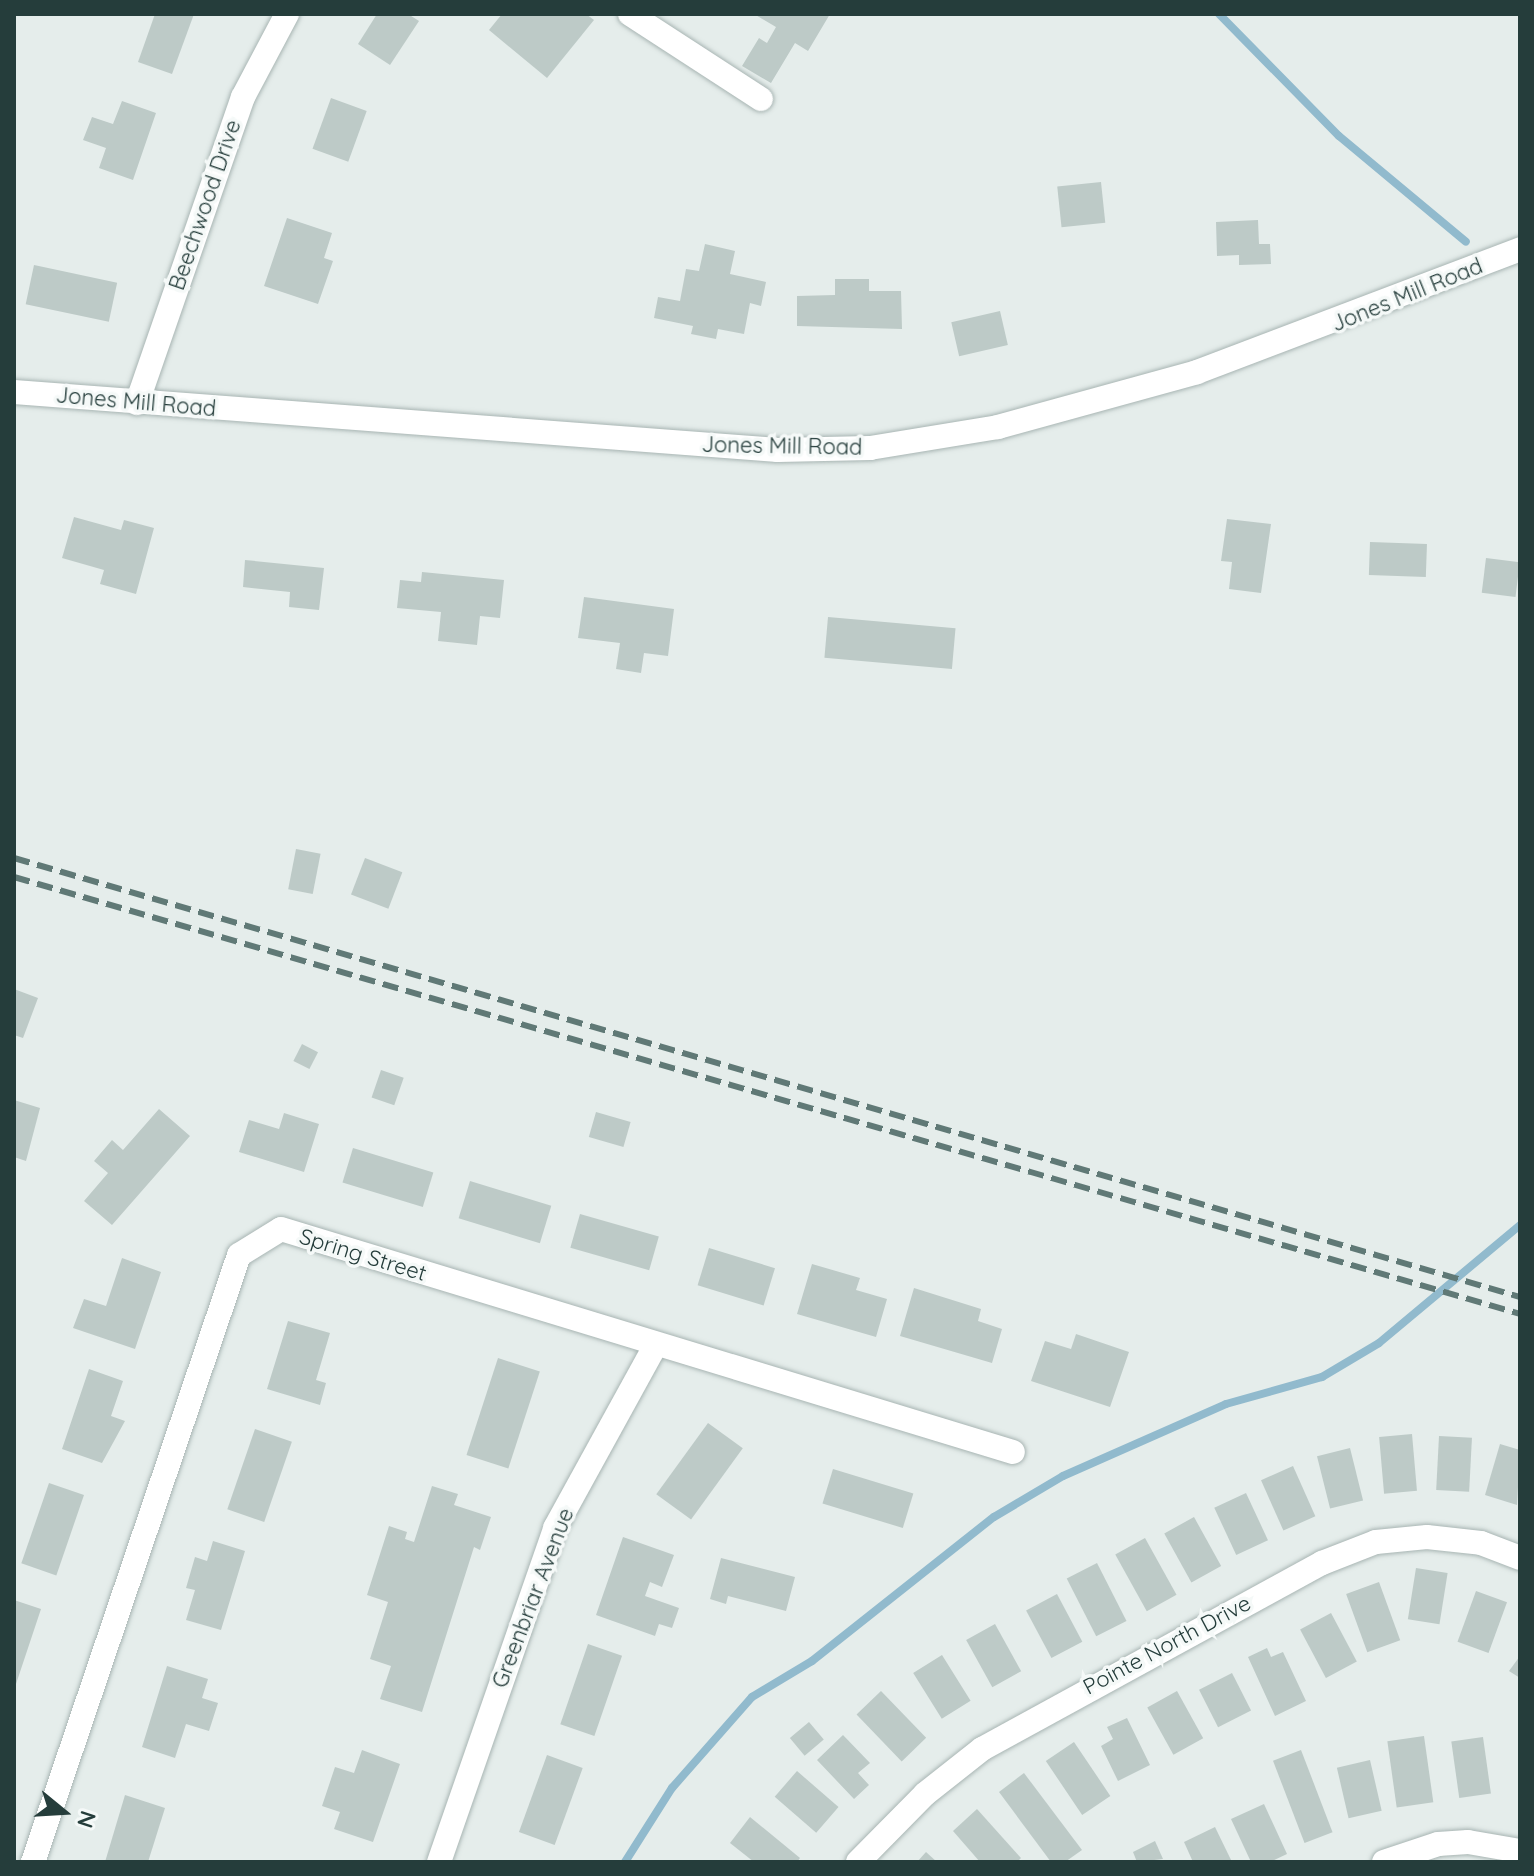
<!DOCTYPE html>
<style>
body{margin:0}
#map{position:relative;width:1534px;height:1876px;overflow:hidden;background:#e5edeb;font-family:Quicksand,sans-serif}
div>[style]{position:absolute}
.stream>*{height:8px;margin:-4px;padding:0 4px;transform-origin:4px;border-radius:4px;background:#91bacd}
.building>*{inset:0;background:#bdcac7;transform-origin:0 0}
.roads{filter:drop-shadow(0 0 2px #a8b5b3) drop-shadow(0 0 2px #a8b5b3)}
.minor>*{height:24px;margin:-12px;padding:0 12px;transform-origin:12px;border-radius:12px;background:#fff}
.rail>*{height:6px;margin-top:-3px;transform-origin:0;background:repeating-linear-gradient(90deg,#607976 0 16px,transparent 0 24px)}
span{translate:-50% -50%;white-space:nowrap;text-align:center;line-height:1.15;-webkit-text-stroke:7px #f5f9f8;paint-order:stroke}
.street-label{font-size:22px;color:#253d3b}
.frame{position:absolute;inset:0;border:16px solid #253d3b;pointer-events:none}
.north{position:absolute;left:24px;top:1772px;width:80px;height:80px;-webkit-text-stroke:6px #f5f9f8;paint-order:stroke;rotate:108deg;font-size:22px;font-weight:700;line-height:32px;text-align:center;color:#253d3b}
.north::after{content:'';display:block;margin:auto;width:28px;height:36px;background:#253d3b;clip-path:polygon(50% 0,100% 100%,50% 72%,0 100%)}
</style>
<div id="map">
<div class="stream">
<i style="left:1219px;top:14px;width:171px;rotate:45.5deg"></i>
<i style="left:1339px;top:136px;width:165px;rotate:39.8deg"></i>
<i style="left:625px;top:1862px;width:88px;rotate:-57.6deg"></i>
<i style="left:672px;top:1788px;width:121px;rotate:-48.7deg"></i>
<i style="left:752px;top:1697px;width:70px;rotate:-31deg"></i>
<i style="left:812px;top:1661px;width:232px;rotate:-38.4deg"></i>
<i style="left:994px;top:1517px;width:80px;rotate:-30.7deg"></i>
<i style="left:1063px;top:1476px;width:178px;rotate:-23.8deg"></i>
<i style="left:1226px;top:1404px;width:100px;rotate:-15.7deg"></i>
<i style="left:1322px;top:1377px;width:66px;rotate:-30.8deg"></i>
<i style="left:1379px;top:1343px;width:184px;rotate:-39.9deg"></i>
</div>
<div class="building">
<i style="clip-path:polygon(155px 14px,194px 14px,172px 74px,138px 62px)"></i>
<i style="clip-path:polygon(377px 14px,408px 14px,419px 21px,390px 65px,358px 44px)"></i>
<i style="clip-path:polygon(502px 14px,586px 14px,594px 20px,547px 78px,489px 30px)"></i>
<i style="clip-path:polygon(754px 14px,830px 14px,808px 51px,795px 43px,771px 83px,742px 66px,759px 38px,767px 43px,776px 27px)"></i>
<i style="left:331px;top:98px;width:38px;height:54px;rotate:20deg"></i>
<i style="clip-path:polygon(122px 101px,156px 113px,133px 180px,99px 168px,106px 148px,83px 140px,92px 117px,113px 124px)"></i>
<i style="left:1101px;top:182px;width:41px;height:44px;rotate:84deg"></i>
<i style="clip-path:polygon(287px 218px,332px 233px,324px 258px,333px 261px,318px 304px,264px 286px)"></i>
<i style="clip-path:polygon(1258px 220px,1259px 244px,1270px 244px,1271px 264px,1239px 265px,1239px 255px,1217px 256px,1216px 222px)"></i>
<i style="clip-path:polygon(705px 244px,735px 251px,730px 274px,766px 282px,761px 306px,750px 303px,744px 334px,718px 329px,716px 339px,691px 334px,693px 326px,654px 318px,658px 297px,680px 301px,686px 269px,699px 271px)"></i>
<i style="left:34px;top:265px;width:85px;height:40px;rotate:12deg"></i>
<i style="clip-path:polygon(835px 279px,869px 279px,869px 291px,901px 291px,902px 329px,797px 326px,797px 296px,835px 295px)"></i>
<i style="left:1000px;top:311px;width:35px;height:50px;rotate:77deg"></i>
<i style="clip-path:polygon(74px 517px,121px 530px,124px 520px,154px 528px,136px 594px,100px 584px,104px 570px,62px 558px)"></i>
<i style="clip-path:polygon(1227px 519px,1271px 524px,1261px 593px,1229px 589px,1232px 562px,1221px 561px)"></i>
<i style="left:1370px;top:542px;width:57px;height:33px;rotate:2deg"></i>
<i style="left:1486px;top:558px;width:34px;height:35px;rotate:7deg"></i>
<i style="clip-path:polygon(245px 560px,324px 568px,319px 610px,289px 607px,290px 592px,243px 587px)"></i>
<i style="clip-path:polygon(422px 572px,504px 580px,500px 618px,480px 616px,477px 645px,438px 641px,441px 612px,397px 608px,400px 580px,421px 582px)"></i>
<i style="clip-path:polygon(584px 597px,674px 609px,668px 656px,644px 653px,641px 673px,616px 669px,620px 643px,578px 638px)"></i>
<i style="left:828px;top:617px;width:128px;height:41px;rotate:5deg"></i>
<i style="left:296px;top:849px;width:25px;height:41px;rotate:11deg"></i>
<i style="left:365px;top:858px;width:40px;height:39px;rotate:21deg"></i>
<i style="clip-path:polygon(14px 989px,38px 998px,23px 1038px,14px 1035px)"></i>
<i style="left:302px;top:1044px;width:18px;height:19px;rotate:27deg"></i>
<i style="left:381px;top:1070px;width:24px;height:29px;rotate:19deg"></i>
<i style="clip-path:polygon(14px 1100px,40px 1108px,26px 1161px,14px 1157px)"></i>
<i style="clip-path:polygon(159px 1109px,190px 1136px,112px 1225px,84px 1201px,108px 1173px,94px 1161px,112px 1140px,123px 1150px)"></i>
<i style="left:596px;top:1112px;width:36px;height:26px;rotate:16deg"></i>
<i style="clip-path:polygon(284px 1113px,319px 1124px,304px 1172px,239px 1152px,249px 1120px,279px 1129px)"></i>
<i style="left:353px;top:1148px;width:84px;height:36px;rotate:17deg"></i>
<i style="left:470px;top:1181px;width:85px;height:39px;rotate:17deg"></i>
<i style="left:580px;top:1214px;width:82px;height:35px;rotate:16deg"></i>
<i style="left:709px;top:1248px;width:69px;height:39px;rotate:17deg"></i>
<i style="clip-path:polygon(122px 1258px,161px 1272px,135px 1349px,73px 1328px,84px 1299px,106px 1306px)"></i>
<i style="clip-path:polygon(812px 1264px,860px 1278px,856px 1290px,887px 1299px,876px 1337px,797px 1314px)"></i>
<i style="clip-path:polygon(914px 1288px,981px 1309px,978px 1321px,1002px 1329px,992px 1363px,900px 1336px)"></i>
<i style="clip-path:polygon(288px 1321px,330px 1333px,316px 1380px,326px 1383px,320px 1405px,267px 1389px)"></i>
<i style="clip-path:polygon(1076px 1334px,1129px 1352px,1110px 1407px,1031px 1381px,1045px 1341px,1071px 1349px)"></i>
<i style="left:498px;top:1358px;width:44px;height:102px;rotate:18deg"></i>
<i style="clip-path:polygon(89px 1369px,123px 1381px,111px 1416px,125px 1421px,102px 1463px,62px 1449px)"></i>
<i style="left:708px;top:1423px;width:43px;height:88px;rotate:36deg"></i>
<i style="left:255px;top:1429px;width:39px;height:85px;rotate:19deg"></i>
<i style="left:1412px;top:1434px;width:57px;height:33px;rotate:85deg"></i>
<i style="left:1439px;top:1436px;width:33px;height:54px;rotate:3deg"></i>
<i style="clip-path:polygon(1500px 1444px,1520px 1450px,1517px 1505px,1485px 1495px)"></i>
<i style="left:1350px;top:1448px;width:54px;height:34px;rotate:76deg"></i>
<i style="left:1293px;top:1466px;width:55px;height:35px;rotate:66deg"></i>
<i style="left:833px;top:1469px;width:84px;height:36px;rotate:17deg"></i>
<i style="left:49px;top:1483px;width:37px;height:85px;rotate:19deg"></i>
<i style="clip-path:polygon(432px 1486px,458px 1494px,454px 1505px,491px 1517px,480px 1550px,474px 1547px,422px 1712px,380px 1699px,391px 1666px,370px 1659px,388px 1602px,367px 1595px,389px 1526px,407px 1532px,405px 1539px,414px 1542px)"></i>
<i style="left:1246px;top:1493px;width:52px;height:35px;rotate:65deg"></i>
<i style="left:1194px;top:1517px;width:56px;height:34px;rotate:61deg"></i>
<i style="clip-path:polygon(623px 1537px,674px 1555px,662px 1587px,650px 1582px,645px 1596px,679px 1608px,672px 1628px,659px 1624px,655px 1636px,596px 1615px)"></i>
<i style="left:1145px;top:1538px;width:65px;height:34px;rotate:61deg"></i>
<i style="clip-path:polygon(213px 1541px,245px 1551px,221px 1630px,186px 1620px,195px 1590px,186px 1588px,195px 1557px,207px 1561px)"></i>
<i style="clip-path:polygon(721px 1558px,795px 1577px,786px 1611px,728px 1596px,726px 1604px,710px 1599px)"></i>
<i style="left:1097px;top:1563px;width:65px;height:34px;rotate:63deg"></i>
<i style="left:1416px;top:1568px;width:32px;height:52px;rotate:9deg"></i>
<i style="left:1379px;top:1582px;width:62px;height:35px;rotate:70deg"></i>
<i style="left:1476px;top:1591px;width:33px;height:54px;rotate:20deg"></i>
<i style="left:1057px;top:1594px;width:54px;height:35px;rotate:62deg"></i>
<i style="clip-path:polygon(14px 1600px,41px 1609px,15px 1687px,14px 1687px)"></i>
<i style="left:1331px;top:1613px;width:55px;height:35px;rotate:62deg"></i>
<i style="left:995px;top:1624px;width:54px;height:33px;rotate:61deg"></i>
<i style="left:588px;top:1644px;width:36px;height:85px;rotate:19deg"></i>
<i style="clip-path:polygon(1267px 1648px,1271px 1657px,1283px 1652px,1306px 1701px,1275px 1716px,1248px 1657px)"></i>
<i style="left:942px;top:1655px;width:54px;height:34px;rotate:58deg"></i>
<i style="clip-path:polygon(1520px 1656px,1520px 1678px,1509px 1671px)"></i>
<i style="clip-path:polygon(167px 1666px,208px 1679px,202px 1698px,218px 1703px,209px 1731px,186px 1724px,175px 1758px,142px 1747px)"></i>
<i style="left:1232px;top:1673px;width:42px;height:37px;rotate:63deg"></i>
<i style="left:881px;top:1691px;width:65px;height:34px;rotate:46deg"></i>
<i style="left:1177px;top:1691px;width:54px;height:34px;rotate:61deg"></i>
<i style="clip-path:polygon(1127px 1718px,1150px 1765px,1118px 1781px,1101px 1746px,1113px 1739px,1107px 1727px)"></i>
<i style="left:809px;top:1722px;width:23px;height:25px;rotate:50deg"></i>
<i style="clip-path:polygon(843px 1735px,870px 1763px,858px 1773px,869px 1785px,854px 1799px,817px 1760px)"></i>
<i style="left:1424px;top:1736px;width:67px;height:37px;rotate:82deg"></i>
<i style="left:1483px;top:1737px;width:57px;height:32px;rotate:82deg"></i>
<i style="left:1074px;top:1742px;width:65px;height:34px;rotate:56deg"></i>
<i style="clip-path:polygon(362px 1750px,400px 1764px,373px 1842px,334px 1829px,340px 1812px,322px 1806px,335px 1767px,354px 1773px)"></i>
<i style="left:1301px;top:1750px;width:88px;height:30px;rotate:69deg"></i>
<i style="left:547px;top:1755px;width:38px;height:82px;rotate:20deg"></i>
<i style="left:1370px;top:1760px;width:52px;height:34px;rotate:77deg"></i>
<i style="left:797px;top:1771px;width:55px;height:34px;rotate:41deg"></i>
<i style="clip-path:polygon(1024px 1773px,1082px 1850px,1065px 1862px,1051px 1862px,999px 1792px)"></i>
<i style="clip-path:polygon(125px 1795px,165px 1808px,148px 1862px,105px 1862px)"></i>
<i style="clip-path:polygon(1264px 1804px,1287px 1854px,1270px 1862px,1251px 1862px,1231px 1819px)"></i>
<i style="clip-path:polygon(977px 1809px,1021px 1858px,1017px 1862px,980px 1862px,953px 1831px)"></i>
<i style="clip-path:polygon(750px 1817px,800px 1858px,797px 1862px,754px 1862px,730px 1843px)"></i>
<i style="clip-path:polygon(1215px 1827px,1232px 1862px,1193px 1862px,1184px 1842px)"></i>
<i style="clip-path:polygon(1155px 1841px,1163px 1859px,1137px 1862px,1133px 1852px)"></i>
<i style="clip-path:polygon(926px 1852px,937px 1862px,917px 1862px)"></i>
</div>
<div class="roads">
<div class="minor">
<i style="left:630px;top:14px;width:156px;rotate:33deg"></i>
<i style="left:14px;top:392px;width:766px;rotate:4.34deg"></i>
<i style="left:778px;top:450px;width:92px;rotate:-1.2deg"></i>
<i style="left:870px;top:448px;width:130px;rotate:-9.3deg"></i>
<i style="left:998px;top:427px;width:206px;rotate:-15.4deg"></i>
<i style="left:1197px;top:372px;width:346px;rotate:-20.8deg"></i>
<i style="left:137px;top:403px;width:324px;rotate:-70.9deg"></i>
<i style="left:243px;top:97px;width:94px;rotate:-62.1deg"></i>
<i style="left:33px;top:1862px;width:641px;rotate:-71.25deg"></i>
<i style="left:239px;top:1255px;width:49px;rotate:-31.8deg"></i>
<i style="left:281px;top:1229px;width:765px;rotate:16.94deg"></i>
<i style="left:439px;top:1862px;width:354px;rotate:-70.8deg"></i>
<i style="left:555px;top:1528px;width:208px;rotate:-61.2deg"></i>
<i style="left:858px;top:1862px;width:95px;rotate:-45.4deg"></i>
<i style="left:925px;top:1794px;width:73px;rotate:-38.3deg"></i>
<i style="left:982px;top:1749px;width:388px;rotate:-28.7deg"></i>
<i style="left:1322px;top:1563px;width:58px;rotate:-21.3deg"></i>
<i style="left:1376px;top:1542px;width:51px;rotate:-5.6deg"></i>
<i style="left:1427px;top:1537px;width:54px;rotate:6.3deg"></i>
<i style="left:1481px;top:1543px;width:42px;rotate:21deg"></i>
<i style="left:1384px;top:1862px;width:57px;rotate:-18.4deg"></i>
<i style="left:1438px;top:1844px;width:30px;rotate:-4deg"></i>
<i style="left:1468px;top:1842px;width:53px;rotate:9.8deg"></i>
</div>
</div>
<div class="rail">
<i style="left:14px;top:858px;width:1569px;rotate:16.25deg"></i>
<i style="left:14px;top:877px;width:1568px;rotate:16.18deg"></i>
</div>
<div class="street-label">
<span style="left:205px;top:205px;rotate:-71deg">Beechwood Drive</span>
<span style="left:1407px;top:295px;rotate:-22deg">Jones Mill Road</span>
<span style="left:136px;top:402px;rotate:5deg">Jones Mill Road</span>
<span style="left:782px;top:446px;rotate:1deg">Jones Mill Road</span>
<span style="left:363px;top:1255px;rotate:17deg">Spring Street</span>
<span style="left:533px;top:1598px;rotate:-69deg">Greenbriar Avenue</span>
<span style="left:1167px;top:1645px;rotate:-28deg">Pointe North Drive</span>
</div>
<div class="frame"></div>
<div class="north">N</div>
</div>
